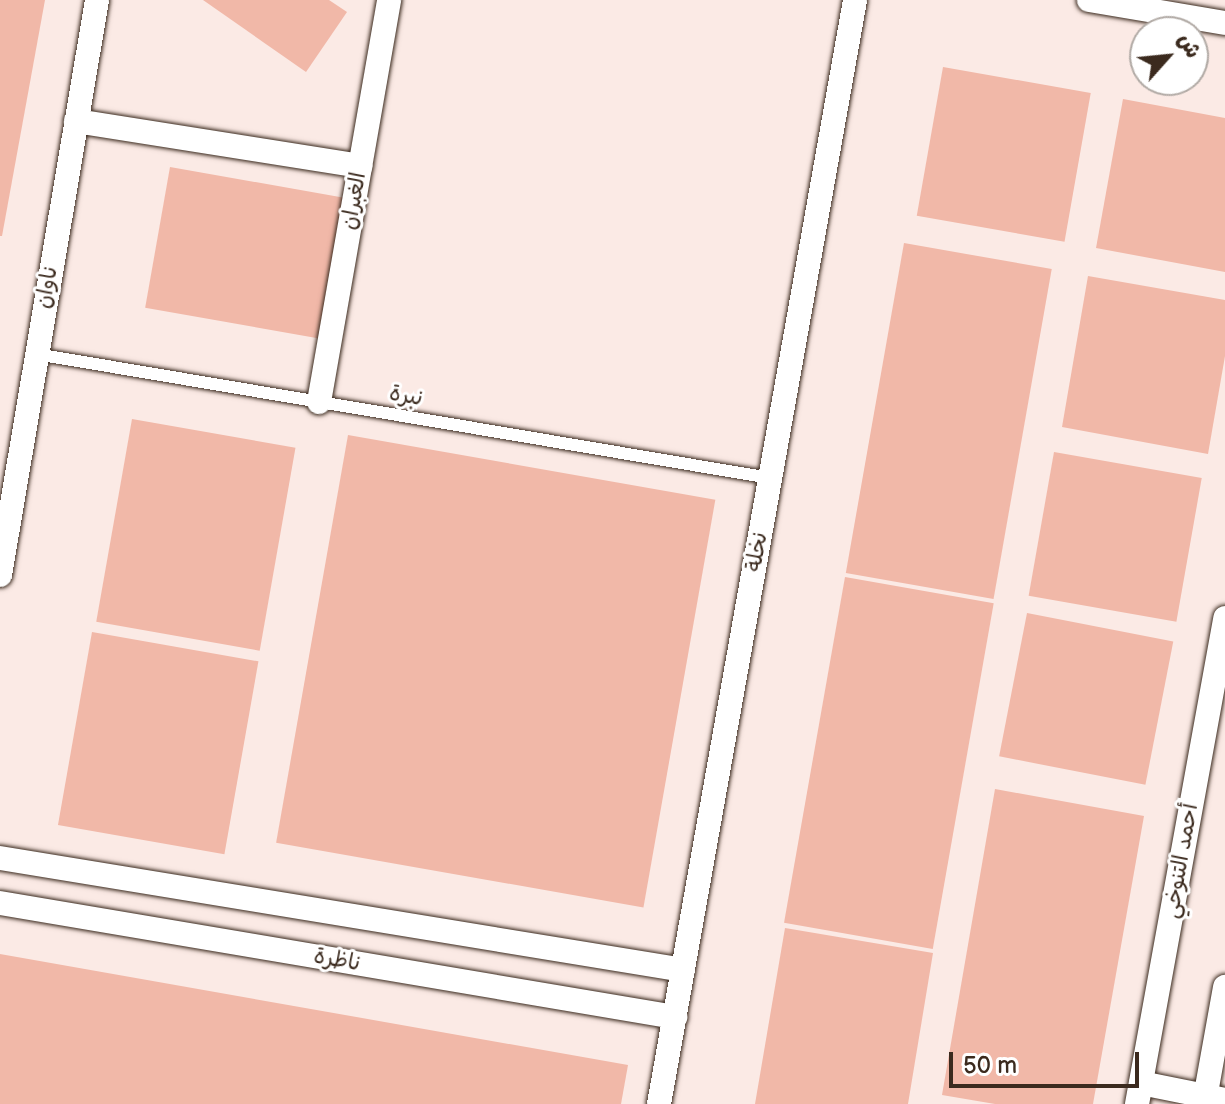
<!DOCTYPE html>
<meta charset="utf-8">
<style>
body{margin:0}
#map{position:relative;width:1225px;height:1104px;overflow:hidden;background:#fff;font-family:"Balsamiq Sans","Playpen Sans Arabic",sans-serif}
div>[style]{position:absolute}
.built>*{inset:0;background:#fbeae5}
.building>*{inset:0;background:#f1b8a8;transform-origin:0 0}
.roads{filter:drop-shadow(0 0 2px #3b2a1e) drop-shadow(0 0 2px #3b2a1e)}
.service>*{height:12px;margin:-6px;padding:0 6px;transform-origin:6px;border-radius:6px;background:#fff}
.minor>*{height:24px;margin:-12px;padding:0 12px;transform-origin:12px;border-radius:12px;background:#fff}
span{translate:-50% -50%;white-space:nowrap;text-align:center;line-height:1.15;-webkit-text-stroke:6px #fff;paint-order:stroke}
.street-label{font-size:22px;color:#3b2a1e}
.north{position:absolute;left:1129px;top:16px;width:80px;height:80px;box-sizing:border-box;background:#fff;border:2px solid #b1aaa5;border-radius:50%;rotate:63deg;font-size:22px;font-weight:700;line-height:32px;text-align:center;color:#3b2a1e}
.north::after{content:'';display:block;margin:auto;width:28px;height:36px;background:#3b2a1e;clip-path:polygon(50% 0,100% 100%,50% 72%,0 100%)}
.scale{position:absolute;left:949px;top:1052px;width:190px;height:36px;box-sizing:border-box;border:4px solid #3b2a1e;border-top:0;padding-left:10px;font-size:24px;line-height:28px;white-space:nowrap;color:#3b2a1e;-webkit-text-stroke:6px #fff;paint-order:stroke}
</style>
<div id="map">
<div class="built">
<i style="clip-path:polygon(evenodd,0 0,1225px 0,1225px 1104px,0 1104px,0 0,1145px 32px,1193px 32px,1193px 80px,1145px 80px,1145px 32px)"></i>
</div>
<div class="building">
<i style="clip-path:polygon(0 0,45px 0,2px 236px,0 236px)"></i>
<i style="clip-path:polygon(203px 0,329px 0,347px 12px,306px 72px)"></i>
<i style="left:943px;top:67px;width:150px;height:151px;rotate:10deg"></i>
<i style="clip-path:polygon(1123px 99px,1225px 118px,1225px 272px,1096px 248px)"></i>
<i style="left:170px;top:167px;width:181px;height:143px;rotate:10deg"></i>
<i style="left:904px;top:243px;width:150px;height:335px;rotate:10deg"></i>
<i style="clip-path:polygon(1088px 276px,1225px 300px,1225px 356px,1208px 454px,1062px 427px)"></i>
<i style="left:132px;top:419px;width:166px;height:206px;rotate:10deg"></i>
<i style="left:348px;top:435px;width:373px;height:414px;rotate:10deg"></i>
<i style="left:1054px;top:452px;width:150px;height:146px;rotate:10deg"></i>
<i style="left:845px;top:577px;width:151px;height:351px;rotate:10deg"></i>
<i style="left:1027px;top:613px;width:149px;height:146px;rotate:11deg"></i>
<i style="left:92px;top:632px;width:169px;height:196px;rotate:10deg"></i>
<i style="clip-path:polygon(995px 789px,1144px 816px,1093px 1104px,995px 1104px,942px 1095px)"></i>
<i style="clip-path:polygon(785px 928px,933px 953px,908px 1104px,755px 1104px)"></i>
<i style="clip-path:polygon(0 954px,628px 1065px,621px 1104px,0 1104px)"></i>
</div>
<div class="roads">
<div class="service">
<i style="left:36px;top:354px;width:744px;rotate:9.59deg"></i>
</div>
<div class="minor">
<i style="left:1089px;top:0;width:138px;rotate:9.6deg"></i>
<i style="left:76px;top:121px;width:288px;rotate:9deg"></i>
<i style="left:319px;top:402px;width:408px;rotate:-80.1deg"></i>
<i style="left:0;top:575px;width:583px;rotate:-80.42deg"></i>
<i style="left:0;top:858px;width:692px;rotate:9.31deg"></i>
<i style="left:0;top:903px;width:685px;rotate:9.59deg"></i>
<i style="left:1141px;top:1083px;width:86px;rotate:11.4deg"></i>
<i style="left:659px;top:1104px;width:1121px;rotate:-79.93deg"></i>
<i style="left:1137px;top:1104px;width:494px;rotate:-79.7deg"></i>
<i style="left:1204px;top:1104px;width:119px;rotate:-79.8deg"></i>
</div>
</div>
<div class="street-label">
<span style="left:354px;top:201px;rotate:-80deg">الغبران</span>
<span style="left:47px;top:287px;rotate:-80deg">ناوان</span>
<span style="left:406px;top:396px;rotate:10deg">نبرة</span>
<span style="left:757px;top:552px;rotate:-80deg">نخلة</span>
<span style="left:1181px;top:861px;rotate:-80deg">أحمد التنوخي</span>
<span style="left:337px;top:960px;rotate:10deg">ناظرة</span>
</div>
<div class="north">ش</div>
<div class="scale">50 m</div>
</div>
